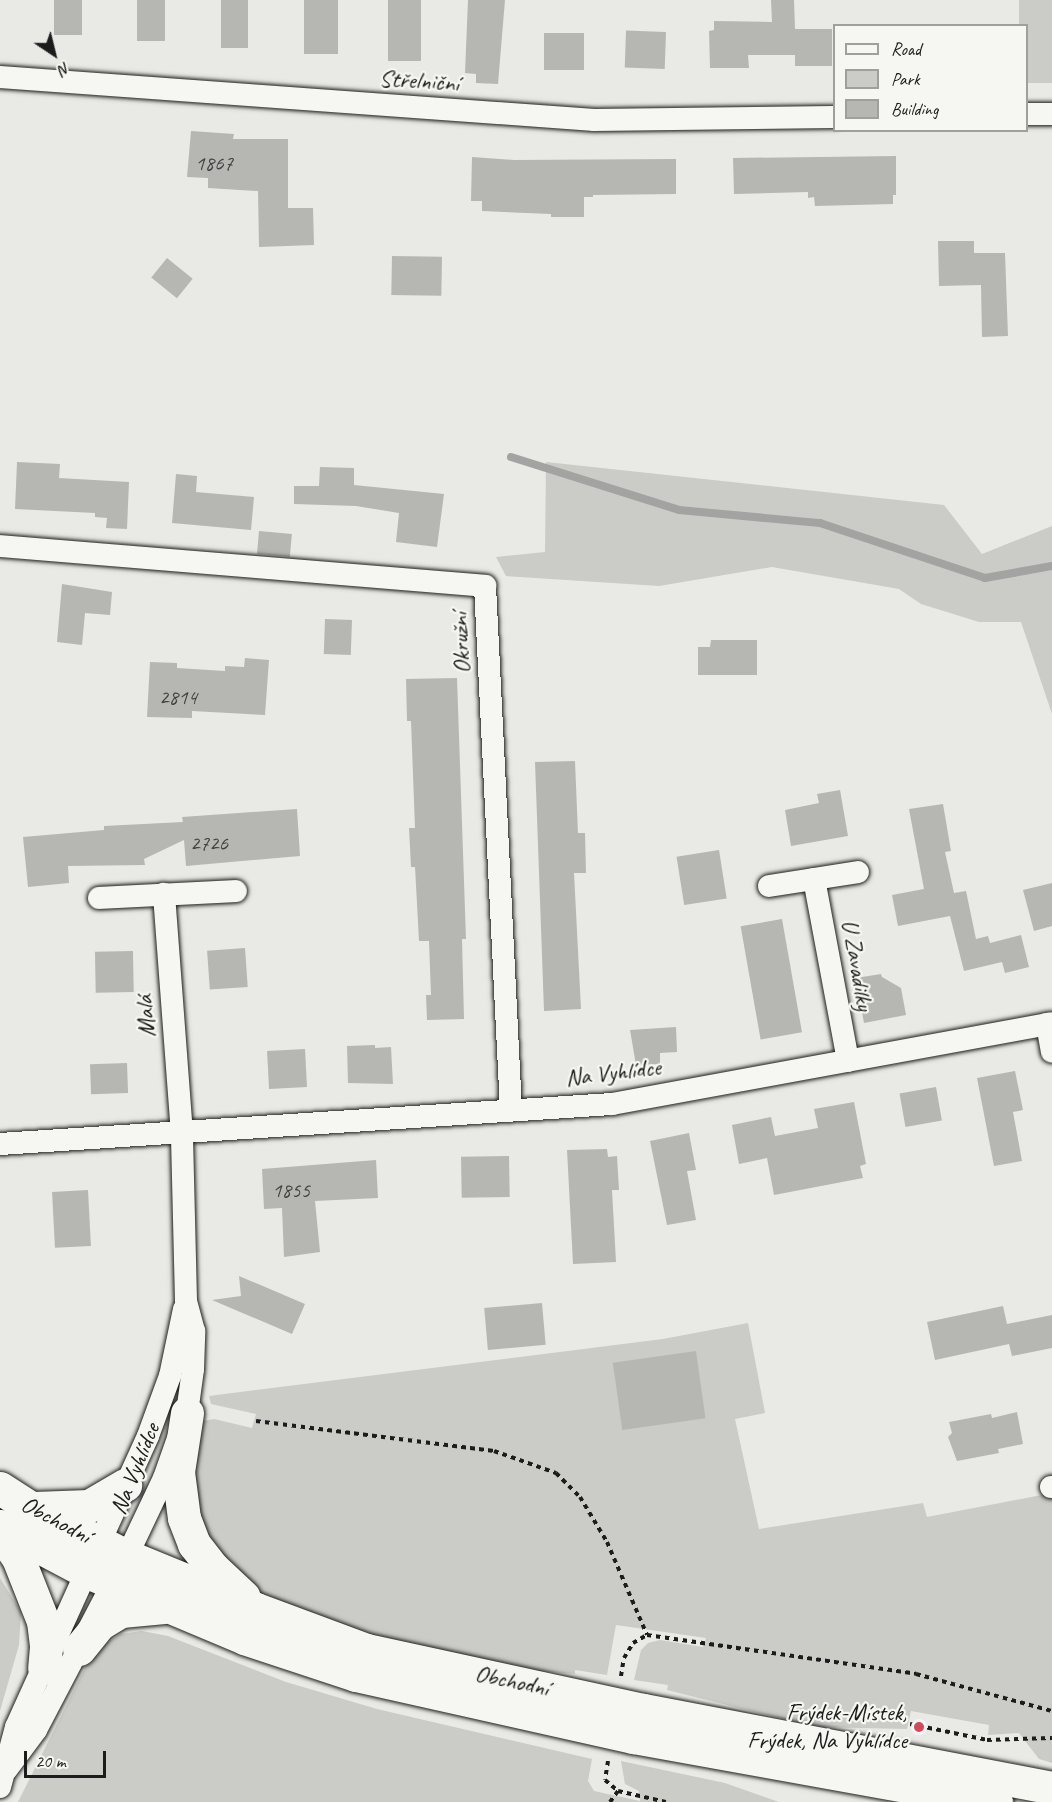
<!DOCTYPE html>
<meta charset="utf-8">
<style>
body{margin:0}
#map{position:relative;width:1052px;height:1802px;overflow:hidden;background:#e9e9e5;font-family:Caveat,sans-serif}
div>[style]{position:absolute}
.green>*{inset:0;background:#cbcbc7}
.stream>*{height:8px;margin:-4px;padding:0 4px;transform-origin:4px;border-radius:4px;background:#a3a3a1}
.building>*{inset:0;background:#b6b6b3;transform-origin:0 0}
.path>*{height:4px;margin-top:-2px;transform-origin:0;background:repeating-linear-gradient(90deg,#1c1c1c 0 4.5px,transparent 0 9px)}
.roads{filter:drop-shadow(0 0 2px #1c1c1c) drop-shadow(0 0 2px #1c1c1c)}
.street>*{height:22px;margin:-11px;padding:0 11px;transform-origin:11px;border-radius:11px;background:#f6f6f2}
.secondary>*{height:33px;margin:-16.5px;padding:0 16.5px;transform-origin:16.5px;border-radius:16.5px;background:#f6f6f2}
.dots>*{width:16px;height:16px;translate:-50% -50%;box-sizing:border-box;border:3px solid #f6f6f2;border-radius:50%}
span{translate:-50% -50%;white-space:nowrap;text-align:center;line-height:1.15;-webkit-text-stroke:4.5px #f6f6f2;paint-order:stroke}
.number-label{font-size:21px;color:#424242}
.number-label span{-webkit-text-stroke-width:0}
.street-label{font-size:24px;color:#1c1c1c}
.poi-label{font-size:24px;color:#1c1c1c}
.right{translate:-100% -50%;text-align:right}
.legend{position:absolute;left:833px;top:24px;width:195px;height:108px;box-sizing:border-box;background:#f6f6f2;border:2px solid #9f9f9c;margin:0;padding:8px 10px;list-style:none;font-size:18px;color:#1c1c1c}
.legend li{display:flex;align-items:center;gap:12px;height:30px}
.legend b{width:30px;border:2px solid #9f9f9c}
.north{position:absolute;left:24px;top:24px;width:60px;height:60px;-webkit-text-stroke:4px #f6f6f2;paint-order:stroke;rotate:145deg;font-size:16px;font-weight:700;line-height:24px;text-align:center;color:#1c1c1c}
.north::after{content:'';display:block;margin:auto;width:21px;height:27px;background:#1c1c1c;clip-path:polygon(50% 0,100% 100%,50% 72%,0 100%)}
.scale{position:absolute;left:24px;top:1751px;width:82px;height:27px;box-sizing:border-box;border:3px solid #1c1c1c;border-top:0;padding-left:8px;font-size:18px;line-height:21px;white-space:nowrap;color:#1c1c1c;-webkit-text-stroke:4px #f6f6f2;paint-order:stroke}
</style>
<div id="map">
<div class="green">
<i style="clip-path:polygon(1019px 0,1052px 0,1052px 83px,1027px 83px,1026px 26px,1019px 25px)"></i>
<i style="clip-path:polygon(546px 462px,944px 505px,982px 554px,1052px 526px,1052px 714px,1021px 622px,979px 622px,921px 604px,899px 589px,772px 567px,659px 586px,506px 576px,496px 557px,545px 552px)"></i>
<i style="clip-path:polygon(748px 1323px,765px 1413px,735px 1419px,759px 1529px,923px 1503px,927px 1517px,1052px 1493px,1052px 1763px,1039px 1759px,1019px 1733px,988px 1735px,989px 1725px,911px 1711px,907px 1729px,815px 1727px,667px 1690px,668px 1685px,634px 1680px,641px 1650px,648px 1643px,660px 1640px,703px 1647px,706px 1638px,616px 1625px,607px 1675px,575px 1670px,575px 1674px,501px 1668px,357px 1631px,262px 1595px,236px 1576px,191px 1510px,197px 1429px,203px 1421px,214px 1419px,252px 1428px,256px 1414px,211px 1404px,209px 1396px,663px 1339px)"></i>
<i style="clip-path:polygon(0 1578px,21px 1612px,19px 1645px,0 1711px)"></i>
<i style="clip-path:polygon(142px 1631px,168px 1636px,286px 1682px,377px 1709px,592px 1759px,588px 1781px,594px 1791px,640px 1801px,639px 1791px,625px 1784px,621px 1761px,725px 1783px,779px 1802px,18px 1802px,94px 1650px,121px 1634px)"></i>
</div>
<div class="stream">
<i style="left:511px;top:457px;width:176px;rotate:17.5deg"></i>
<i style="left:679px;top:510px;width:142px;rotate:5.3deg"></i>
<i style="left:820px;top:523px;width:174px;rotate:18.4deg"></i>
<i style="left:985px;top:578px;width:68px;rotate:-10.2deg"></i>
</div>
<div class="building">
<i style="left:54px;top:0;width:28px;height:35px"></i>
<i style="left:137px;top:0;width:28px;height:41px"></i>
<i style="left:221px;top:0;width:27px;height:48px"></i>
<i style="left:304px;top:0;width:34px;height:54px"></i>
<i style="left:388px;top:0;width:33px;height:61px"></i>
<i style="clip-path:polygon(468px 0,505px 0,498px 84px,476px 83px,476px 74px,465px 73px)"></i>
<i style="clip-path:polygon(771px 0,794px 0,795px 29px,832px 29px,832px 66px,795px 66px,795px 55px,748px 55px,749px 68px,710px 68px,709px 31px,714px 30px,714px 21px,772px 22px)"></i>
<i style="left:666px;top:32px;width:37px;height:40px;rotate:92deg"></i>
<i style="left:584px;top:33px;width:37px;height:40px;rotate:90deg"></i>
<i style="clip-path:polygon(191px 131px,234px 134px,233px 139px,288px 139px,288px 208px,313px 208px,314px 245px,259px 247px,258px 191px,208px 188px,208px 178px,187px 177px)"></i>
<i style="clip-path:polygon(896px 156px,896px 195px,893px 195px,893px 204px,815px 206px,814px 197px,808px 198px,808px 192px,734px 194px,733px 158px)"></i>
<i style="clip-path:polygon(472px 157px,514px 160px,676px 159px,676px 194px,593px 195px,593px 197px,584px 197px,584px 217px,551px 217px,551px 214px,482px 211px,482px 201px,471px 201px)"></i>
<i style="clip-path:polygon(938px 241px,974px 241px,974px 253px,1005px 253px,1008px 336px,982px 337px,981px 285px,939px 286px)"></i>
<i style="left:392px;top:256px;width:50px;height:39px;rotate:1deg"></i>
<i style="left:167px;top:258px;width:33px;height:25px;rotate:39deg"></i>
<i style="clip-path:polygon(17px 462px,60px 464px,59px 478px,129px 482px,127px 529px,106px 528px,107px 518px,95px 517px,95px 513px,15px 509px)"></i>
<i style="clip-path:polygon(320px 467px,354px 468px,354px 485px,444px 494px,437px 547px,396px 542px,399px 513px,356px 506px,294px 504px,294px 486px,319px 486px)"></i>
<i style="clip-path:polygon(176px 474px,197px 476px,196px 492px,254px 497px,251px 530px,172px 523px)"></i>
<i style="left:259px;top:531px;width:33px;height:23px;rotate:5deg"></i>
<i style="clip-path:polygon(62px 584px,112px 592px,110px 615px,85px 613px,82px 645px,57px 642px)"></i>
<i style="left:352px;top:620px;width:35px;height:27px;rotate:92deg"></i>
<i style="clip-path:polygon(711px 640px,757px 640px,757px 675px,698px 675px,698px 647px,710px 647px)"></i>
<i style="clip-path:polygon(245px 658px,269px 660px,265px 715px,192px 711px,192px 718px,147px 717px,150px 662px,177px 663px,177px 668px,225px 671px,225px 666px,244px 667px)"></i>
<i style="clip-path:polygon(457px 678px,466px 939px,462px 939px,464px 1019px,427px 1020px,426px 995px,431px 995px,429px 941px,419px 941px,415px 867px,411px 867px,409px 828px,415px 828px,411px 721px,407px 721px,406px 679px)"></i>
<i style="clip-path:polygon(575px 761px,578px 833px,585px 833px,586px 873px,574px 873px,581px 1009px,544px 1011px,535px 762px)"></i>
<i style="clip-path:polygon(840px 790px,848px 836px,791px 846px,785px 810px,819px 803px,817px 794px)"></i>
<i style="clip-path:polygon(943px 804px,951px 851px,945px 852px,954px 893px,966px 891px,976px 939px,988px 936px,990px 943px,1021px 935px,1029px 967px,1005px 973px,1002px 962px,964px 971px,950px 916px,898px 926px,892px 895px,924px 889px,909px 809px)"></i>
<i style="clip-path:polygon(297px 809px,300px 856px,186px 866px,184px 840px,144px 859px,145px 865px,68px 866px,69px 883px,28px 887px,23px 837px,104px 830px,104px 826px,183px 822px,182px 817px)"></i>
<i style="left:719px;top:850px;width:49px;height:43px;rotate:81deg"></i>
<i style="clip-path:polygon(1052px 883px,1052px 926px,1034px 931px,1023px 890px)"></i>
<i style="left:782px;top:919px;width:115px;height:42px;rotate:80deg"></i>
<i style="left:245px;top:948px;width:39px;height:38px;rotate:86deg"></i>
<i style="left:133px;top:951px;width:41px;height:38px;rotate:89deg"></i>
<i style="clip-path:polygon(881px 974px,882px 977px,901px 988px,906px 1015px,864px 1023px,856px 978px)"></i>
<i style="clip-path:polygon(676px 1027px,677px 1052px,660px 1053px,660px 1064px,636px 1065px,630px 1030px)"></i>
<i style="clip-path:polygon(375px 1045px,375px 1048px,391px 1047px,393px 1084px,348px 1083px,347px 1046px)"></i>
<i style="left:305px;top:1049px;width:38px;height:38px;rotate:87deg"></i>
<i style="left:127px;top:1063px;width:30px;height:37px;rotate:88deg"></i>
<i style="clip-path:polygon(1015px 1071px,1023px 1110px,1013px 1112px,1022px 1161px,994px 1166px,977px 1078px)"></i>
<i style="left:936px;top:1087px;width:34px;height:37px;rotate:80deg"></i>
<i style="clip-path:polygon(854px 1102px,866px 1164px,860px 1166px,863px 1178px,774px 1195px,767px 1158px,739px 1164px,732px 1125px,771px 1117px,775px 1136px,818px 1128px,814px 1109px)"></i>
<i style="clip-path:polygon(689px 1133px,696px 1170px,687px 1171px,696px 1220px,667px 1225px,650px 1141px)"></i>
<i style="clip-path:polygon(607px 1149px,608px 1157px,617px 1156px,619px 1190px,612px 1190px,616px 1262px,573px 1264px,567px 1150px)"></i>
<i style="left:509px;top:1156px;width:41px;height:48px;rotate:89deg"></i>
<i style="clip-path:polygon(376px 1160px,378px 1198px,315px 1201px,320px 1252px,284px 1257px,282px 1208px,264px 1209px,262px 1169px)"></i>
<i style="left:88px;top:1190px;width:56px;height:36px;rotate:87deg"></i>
<i style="clip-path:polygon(239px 1276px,305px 1304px,292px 1334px,212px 1300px,241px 1296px)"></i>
<i style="left:542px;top:1303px;width:42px;height:58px;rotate:85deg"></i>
<i style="clip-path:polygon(1003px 1306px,1007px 1324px,1052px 1315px,1052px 1348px,1012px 1356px,1009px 1344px,935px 1360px,927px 1322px)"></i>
<i style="left:696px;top:1351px;width:68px;height:84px;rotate:82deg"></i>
<i style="clip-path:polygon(1017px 1412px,1023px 1444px,998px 1449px,999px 1453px,957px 1461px,948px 1437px,952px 1433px,949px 1422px,991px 1414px,992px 1418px)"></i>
</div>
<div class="path">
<i style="left:256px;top:1421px;width:240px;rotate:7.2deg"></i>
<i style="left:494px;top:1451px;width:66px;rotate:19.5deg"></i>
<i style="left:556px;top:1473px;width:34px;rotate:45deg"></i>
<i style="left:580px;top:1497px;width:52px;rotate:59deg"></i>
<i style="left:607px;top:1542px;width:101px;rotate:66.7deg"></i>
<i style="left:621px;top:1676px;width:18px;rotate:-81deg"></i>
<i style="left:624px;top:1658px;width:17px;rotate:-59deg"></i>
<i style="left:633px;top:1643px;width:16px;rotate:-30deg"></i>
<i style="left:647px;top:1635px;width:272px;rotate:8.2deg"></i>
<i style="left:916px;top:1674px;width:141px;rotate:15.2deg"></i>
<i style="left:910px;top:1724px;width:79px;rotate:11.7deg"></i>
<i style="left:987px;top:1740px;width:65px;rotate:-1.8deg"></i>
<i style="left:608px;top:1761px;width:19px;rotate:99deg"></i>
<i style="left:605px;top:1780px;width:17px;rotate:40deg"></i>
<i style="left:618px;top:1791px;width:49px;rotate:12.9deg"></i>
<i style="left:610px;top:1802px;width:14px;rotate:-54deg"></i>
</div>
<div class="roads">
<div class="street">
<i style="left:0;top:77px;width:596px;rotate:4.14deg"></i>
<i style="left:594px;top:120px;width:240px;rotate:-0.7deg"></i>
<i style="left:1026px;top:114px;width:26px"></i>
<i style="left:0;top:546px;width:487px;rotate:4.7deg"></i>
<i style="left:485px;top:586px;width:525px;rotate:87.16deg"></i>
<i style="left:814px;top:879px;width:185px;rotate:79.4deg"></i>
<i style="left:769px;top:886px;width:90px;rotate:-8.9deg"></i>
<i style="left:99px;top:898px;width:137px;rotate:-2.9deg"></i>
<i style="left:1047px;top:1024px;width:28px;rotate:80deg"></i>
<i style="left:0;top:1144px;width:613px;rotate:-3.74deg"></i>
<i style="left:612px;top:1104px;width:447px;rotate:-10.4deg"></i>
<i style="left:1051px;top:1487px;width:1px"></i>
<i style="left:7px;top:1769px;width:49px;rotate:-53.4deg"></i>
<i style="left:36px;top:1730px;width:196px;rotate:-62.4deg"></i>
<i style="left:127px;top:1556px;width:86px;rotate:-64.6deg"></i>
<i style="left:164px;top:1478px;width:69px;rotate:-70.5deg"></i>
<i style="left:187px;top:1413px;width:44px;rotate:-82.2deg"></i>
<i style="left:193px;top:1369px;width:38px;rotate:-88deg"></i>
<i style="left:194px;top:1331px;width:31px;rotate:-105deg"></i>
<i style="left:186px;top:1301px;width:167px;rotate:-91.4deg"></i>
<i style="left:182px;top:1134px;width:241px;rotate:-94.3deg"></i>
<i style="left:0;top:1787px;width:62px;rotate:-75.1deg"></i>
<i style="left:16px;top:1727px;width:320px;rotate:-65.6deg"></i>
<i style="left:148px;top:1436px;width:64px;rotate:-69.9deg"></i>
<i style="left:170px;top:1376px;width:68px;rotate:-78.2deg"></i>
</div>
<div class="secondary">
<i style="left:187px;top:1413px;width:60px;rotate:98.7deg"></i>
<i style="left:178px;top:1472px;width:46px;rotate:82.6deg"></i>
<i style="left:184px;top:1518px;width:28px;rotate:69deg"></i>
<i style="left:194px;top:1544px;width:31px;rotate:52deg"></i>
<i style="left:213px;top:1568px;width:42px;rotate:43.1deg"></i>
<i style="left:0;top:1488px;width:37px;rotate:33deg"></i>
<i style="left:31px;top:1508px;width:107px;rotate:26.6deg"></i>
<i style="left:127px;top:1556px;width:139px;rotate:22.3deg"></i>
<i style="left:256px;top:1609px;width:117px;rotate:20.4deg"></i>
<i style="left:366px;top:1650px;width:284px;rotate:12.2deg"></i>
<i style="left:644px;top:1710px;width:415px;rotate:10.8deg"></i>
<i style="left:34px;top:1508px;width:55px;rotate:-2.1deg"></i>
<i style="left:89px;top:1506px;width:42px;rotate:-30.3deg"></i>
<i style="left:0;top:1526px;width:96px;rotate:27.9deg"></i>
<i style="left:85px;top:1571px;width:173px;rotate:22.8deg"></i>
<i style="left:244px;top:1638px;width:118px;rotate:18.3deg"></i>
<i style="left:356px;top:1675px;width:284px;rotate:12.6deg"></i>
<i style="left:633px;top:1737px;width:369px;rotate:10.2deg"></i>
<i style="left:0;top:1532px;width:32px;rotate:55deg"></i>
<i style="left:18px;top:1558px;width:68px;rotate:68.4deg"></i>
<i style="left:43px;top:1621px;width:26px;rotate:83deg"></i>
<i style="left:46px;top:1647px;width:21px;rotate:95deg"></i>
<i style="left:79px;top:1649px;width:32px;rotate:-51deg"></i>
<i style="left:99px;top:1624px;width:26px;rotate:-31deg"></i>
<i style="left:121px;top:1611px;width:43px;rotate:-5.3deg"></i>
</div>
</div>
<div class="dots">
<i style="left:919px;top:1727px;background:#d1495b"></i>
</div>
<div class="number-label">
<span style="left:214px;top:163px">1867</span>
<span style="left:178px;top:697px">2814</span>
<span style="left:209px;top:843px">2726</span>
<span style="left:291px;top:1190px">1855</span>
</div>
<div class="street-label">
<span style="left:419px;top:81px;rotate:4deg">Střelniční</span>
<span style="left:461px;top:643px;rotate:-93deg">Okružní</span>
<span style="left:857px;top:965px;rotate:80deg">U Zavadilky</span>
<span style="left:146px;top:1016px;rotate:-94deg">Malá</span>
<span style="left:613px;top:1073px;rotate:-7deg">Na Vyhlídce</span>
<span style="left:135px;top:1469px;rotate:-68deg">Na Vyhlídce</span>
<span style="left:56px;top:1520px;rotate:28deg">Obchodní</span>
<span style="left:512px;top:1681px;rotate:12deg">Obchodní</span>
</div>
<div class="poi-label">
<span class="right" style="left:907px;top:1727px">Frýdek-Místek,<br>Frýdek, Na Vyhlídce</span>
</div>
<ul class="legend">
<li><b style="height:8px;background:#f6f6f2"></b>Road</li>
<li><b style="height:16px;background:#cbcbc7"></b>Park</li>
<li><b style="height:16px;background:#b6b6b3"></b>Building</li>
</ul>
<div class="north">N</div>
<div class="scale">20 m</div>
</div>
